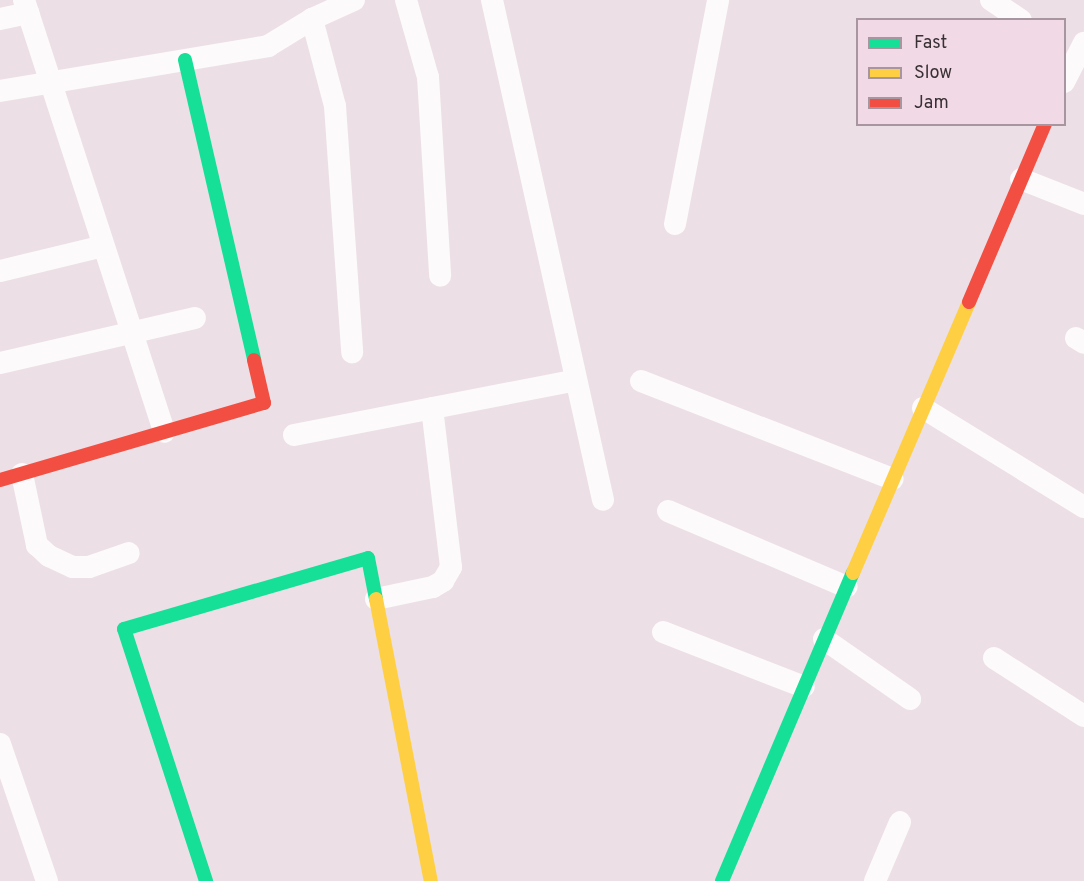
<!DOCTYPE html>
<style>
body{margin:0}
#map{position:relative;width:1084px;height:881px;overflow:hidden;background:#ecdfe5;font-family:Overpass,sans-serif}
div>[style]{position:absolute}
.street>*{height:22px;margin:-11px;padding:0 11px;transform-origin:11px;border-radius:11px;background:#fcfafb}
.fast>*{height:14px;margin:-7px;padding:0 7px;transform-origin:7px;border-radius:7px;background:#16e098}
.slow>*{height:14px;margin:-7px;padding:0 7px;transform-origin:7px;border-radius:7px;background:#ffcf43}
.jam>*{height:14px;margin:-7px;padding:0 7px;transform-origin:7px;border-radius:7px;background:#f24e42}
span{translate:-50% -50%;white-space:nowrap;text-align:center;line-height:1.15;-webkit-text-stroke:4.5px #f1dae5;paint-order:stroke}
.legend{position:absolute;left:856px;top:18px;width:210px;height:108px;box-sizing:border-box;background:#f1dae5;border:2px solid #a7969f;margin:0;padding:8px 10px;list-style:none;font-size:18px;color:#393035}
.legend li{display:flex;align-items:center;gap:12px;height:30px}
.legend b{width:30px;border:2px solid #a7969f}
</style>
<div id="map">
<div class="street">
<i style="left:24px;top:0;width:454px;rotate:72deg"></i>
<i style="left:406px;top:0;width:80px;rotate:74.1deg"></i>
<i style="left:428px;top:77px;width:199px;rotate:86.5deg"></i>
<i style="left:492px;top:0;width:512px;rotate:77.48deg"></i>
<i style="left:991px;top:0;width:36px;rotate:34deg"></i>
<i style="left:0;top:19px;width:29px;rotate:-12deg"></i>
<i style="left:312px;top:19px;width:90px;rotate:75.2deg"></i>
<i style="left:335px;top:106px;width:247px;rotate:86deg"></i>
<i style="left:1064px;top:82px;width:44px;rotate:-62.9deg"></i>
<i style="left:0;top:91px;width:272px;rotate:-9.5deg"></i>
<i style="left:268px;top:46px;width:52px;rotate:-31.5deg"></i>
<i style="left:312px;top:19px;width:46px;rotate:-24.3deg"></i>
<i style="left:1021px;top:179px;width:68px;rotate:21.6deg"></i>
<i style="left:675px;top:224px;width:228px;rotate:-79.1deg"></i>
<i style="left:0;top:271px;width:106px;rotate:-13.6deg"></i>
<i style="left:1076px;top:338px;width:9px;rotate:32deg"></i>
<i style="left:0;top:363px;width:200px;rotate:-13deg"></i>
<i style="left:641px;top:381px;width:270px;rotate:21.3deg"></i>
<i style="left:923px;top:408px;width:189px;rotate:31.6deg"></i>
<i style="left:294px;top:435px;width:287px;rotate:-11deg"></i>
<i style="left:22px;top:474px;width:73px;rotate:78.1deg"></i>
<i style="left:37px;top:545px;width:16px;rotate:43deg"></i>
<i style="left:49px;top:556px;width:26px;rotate:25deg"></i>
<i style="left:73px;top:567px;width:16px"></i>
<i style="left:89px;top:567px;width:42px;rotate:-19.3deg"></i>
<i style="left:668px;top:511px;width:194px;rotate:23deg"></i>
<i style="left:376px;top:599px;width:58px;rotate:-11.9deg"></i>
<i style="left:433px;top:587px;width:12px;rotate:-31deg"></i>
<i style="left:443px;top:581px;width:16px;rotate:-60deg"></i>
<i style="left:451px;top:567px;width:160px;rotate:-96.8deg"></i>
<i style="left:663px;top:632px;width:151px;rotate:21.3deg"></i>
<i style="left:824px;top:639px;width:105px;rotate:34.9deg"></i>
<i style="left:994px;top:658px;width:107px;rotate:32.8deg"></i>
<i style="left:0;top:744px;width:145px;rotate:71.1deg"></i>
<i style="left:875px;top:881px;width:64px;rotate:-67deg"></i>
</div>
<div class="fast">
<i style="left:185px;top:60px;width:308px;rotate:77deg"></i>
<i style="left:206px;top:881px;width:265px;rotate:-108deg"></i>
<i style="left:124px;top:629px;width:254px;rotate:-16.2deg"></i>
<i style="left:368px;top:558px;width:42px;rotate:79deg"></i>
<i style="left:722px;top:881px;width:335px;rotate:-67deg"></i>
</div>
<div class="slow">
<i style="left:853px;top:573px;width:295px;rotate:-66.8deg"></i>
<i style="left:376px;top:599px;width:287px;rotate:79deg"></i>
</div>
<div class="jam">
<i style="left:969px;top:302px;width:194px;rotate:-66.9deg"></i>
<i style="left:0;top:480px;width:275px;rotate:-16.3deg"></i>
<i style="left:264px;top:403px;width:44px;rotate:-103.1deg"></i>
</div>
<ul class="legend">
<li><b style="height:8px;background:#16e098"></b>Fast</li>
<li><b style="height:8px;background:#ffcf43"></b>Slow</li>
<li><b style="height:8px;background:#f24e42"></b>Jam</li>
</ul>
</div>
